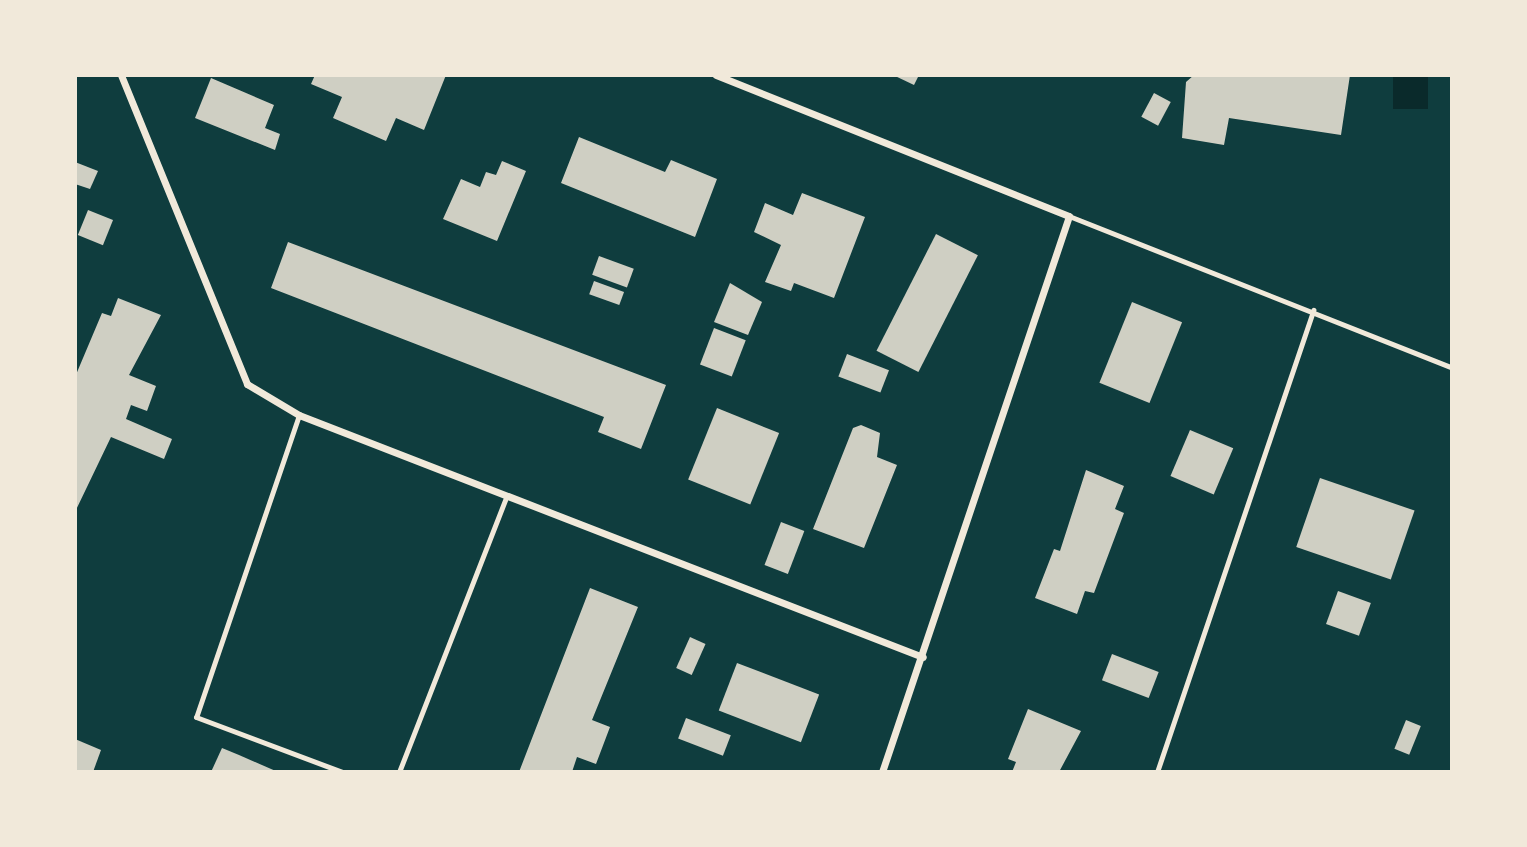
<!DOCTYPE html>
<style>
body{margin:0}
#map{position:relative;width:1527px;height:847px;overflow:hidden;background:#0f3d3e;font-family:Rubik,sans-serif}
div>[style]{position:absolute}
.water>*{inset:0;background:#0a2a2b;transform-origin:0 0}
.building>*{inset:0;background:#cfcfc3;transform-origin:0 0}
.service>*{height:5px;margin:-2.5px;padding:0 2.5px;transform-origin:2.5px;border-radius:2.5px;background:#f1e9da}
.minor>*{height:7px;margin:-3.5px;padding:0 3.5px;transform-origin:3.5px;border-radius:3.5px;background:#f1e9da}
span{translate:-50% -50%;white-space:nowrap;text-align:center;line-height:1.15;-webkit-text-stroke:7px #f1e9da;paint-order:stroke}
.frame{position:absolute;inset:0;border:77px solid #f1e9da;pointer-events:none}
</style>
<div id="map">
<div class="water">
<i style="left:1393px;top:75px;width:35px;height:34px"></i>
</div>
<div class="building">
<i style="clip-path:polygon(315px 75px,446px 75px,424px 130px,396px 118px,386px 141px,333px 118px,342px 97px,311px 84px)"></i>
<i style="clip-path:polygon(893px 75px,919px 75px,914px 85px)"></i>
<i style="clip-path:polygon(1194px 75px,1350px 75px,1341px 135px,1229px 118px,1224px 145px,1182px 138px,1186px 82px)"></i>
<i style="clip-path:polygon(211px 78px,274px 105px,265px 128px,280px 134px,275px 150px,195px 118px)"></i>
<i style="left:1154px;top:93px;width:19px;height:27px;rotate:28deg"></i>
<i style="clip-path:polygon(579px 137px,665px 172px,671px 160px,717px 179px,695px 237px,561px 183px)"></i>
<i style="clip-path:polygon(502px 161px,526px 171px,497px 241px,443px 219px,461px 179px,480px 187px,486px 172px,496px 175px)"></i>
<i style="clip-path:polygon(75px 162px,98px 171px,90px 189px,75px 184px)"></i>
<i style="clip-path:polygon(802px 193px,865px 217px,834px 298px,794px 283px,791px 291px,765px 282px,781px 245px,754px 232px,765px 203px,793px 215px)"></i>
<i style="left:88px;top:210px;width:27px;height:27px;rotate:22deg"></i>
<i style="left:936px;top:234px;width:47px;height:131px;rotate:27deg"></i>
<i style="clip-path:polygon(288px 242px,666px 385px,641px 449px,598px 432px,604px 417px,271px 288px)"></i>
<i style="left:599px;top:256px;width:37px;height:20px;rotate:20deg"></i>
<i style="left:594px;top:281px;width:32px;height:14px;rotate:20deg"></i>
<i style="clip-path:polygon(730px 283px,762px 302px,748px 335px,714px 322px)"></i>
<i style="clip-path:polygon(118px 298px,161px 315px,129px 375px,156px 386px,147px 411px,131px 405px,126px 419px,172px 439px,164px 459px,111px 437px,75px 512px,75px 377px,102px 313px,111px 316px)"></i>
<i style="left:1132px;top:302px;width:54px;height:87px;rotate:22deg"></i>
<i style="left:714px;top:328px;width:34px;height:39px;rotate:21deg"></i>
<i style="left:847px;top:354px;width:45px;height:24px;rotate:21deg"></i>
<i style="left:717px;top:408px;width:67px;height:77px;rotate:22deg"></i>
<i style="clip-path:polygon(861px 425px,880px 433px,877px 457px,897px 465px,864px 548px,813px 529px,853px 428px)"></i>
<i style="left:1190px;top:430px;width:47px;height:50px;rotate:23deg"></i>
<i style="clip-path:polygon(1086px 470px,1124px 486px,1115px 509px,1124px 513px,1094px 593px,1085px 591px,1077px 614px,1035px 598px,1054px 549px,1060px 551px)"></i>
<i style="left:1320px;top:478px;width:100px;height:73px;rotate:19deg"></i>
<i style="left:781px;top:522px;width:25px;height:46px;rotate:21deg"></i>
<i style="clip-path:polygon(590px 588px,638px 607px,592px 720px,610px 727px,596px 764px,577px 757px,572px 772px,519px 772px)"></i>
<i style="left:1338px;top:591px;width:35px;height:35px;rotate:20deg"></i>
<i style="left:690px;top:637px;width:17px;height:34px;rotate:24deg"></i>
<i style="left:1112px;top:654px;width:50px;height:28px;rotate:21deg"></i>
<i style="left:737px;top:663px;width:88px;height:51px;rotate:21deg"></i>
<i style="clip-path:polygon(1028px 709px,1081px 731px,1059px 772px,1012px 772px,1016px 762px,1008px 759px)"></i>
<i style="left:686px;top:718px;width:48px;height:22px;rotate:21deg"></i>
<i style="left:1406px;top:720px;width:16px;height:31px;rotate:22deg"></i>
<i style="clip-path:polygon(75px 739px,101px 750px,93px 772px,75px 772px)"></i>
<i style="clip-path:polygon(222px 748px,239px 755px,278px 772px,211px 772px)"></i>
</div>
<div class="service">
<i style="left:1069px;top:216px;width:412px;rotate:21.6deg"></i>
<i style="left:299px;top:415px;width:319px;rotate:108.8deg"></i>
<i style="left:196px;top:717px;width:156px;rotate:20.6deg"></i>
<i style="left:399px;top:772px;width:295px;rotate:-68.7deg"></i>
<i style="left:1157px;top:772px;width:488px;rotate:-71.3deg"></i>
</div>
<div class="minor">
<i style="left:121px;top:75px;width:334px;rotate:67.8deg"></i>
<i style="left:247px;top:384px;width:61px;rotate:30.8deg"></i>
<i style="left:299px;top:415px;width:669px;rotate:21.2deg"></i>
<i style="left:716px;top:75px;width:380px;rotate:21.8deg"></i>
<i style="left:1069px;top:216px;width:587px;rotate:108.59deg"></i>
</div>
<div class="frame"></div>
</div>
